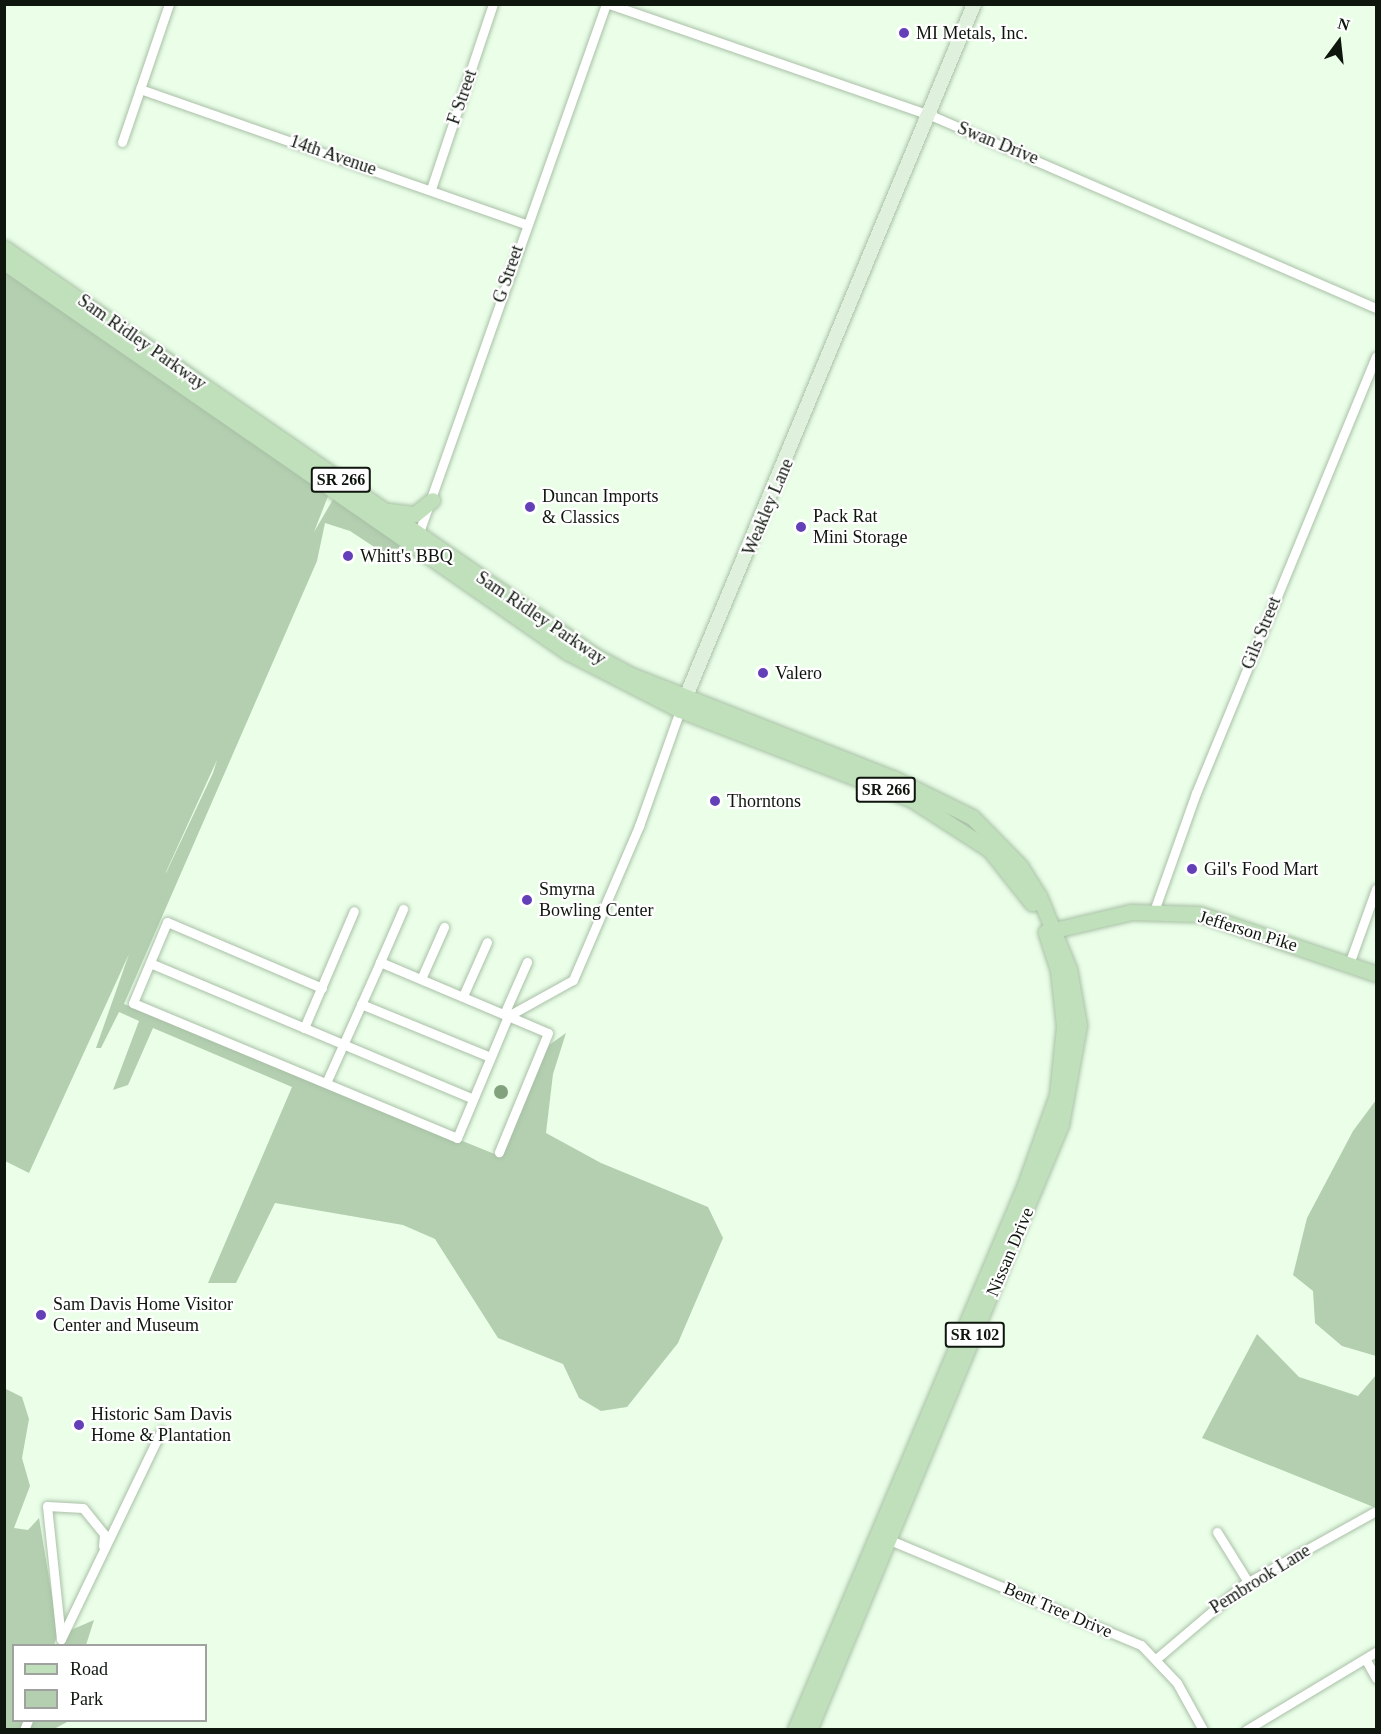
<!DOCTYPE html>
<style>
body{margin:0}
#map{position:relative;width:1381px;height:1734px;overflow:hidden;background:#eafee8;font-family:"Times New Roman",serif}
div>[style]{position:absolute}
.green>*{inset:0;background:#b3cfb0}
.water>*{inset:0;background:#81a27d}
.round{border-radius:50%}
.roads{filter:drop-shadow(0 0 2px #a9c0a6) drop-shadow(0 0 2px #a9c0a6)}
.street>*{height:9px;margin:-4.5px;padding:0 4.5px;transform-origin:4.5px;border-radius:4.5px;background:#fff}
.secondary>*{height:14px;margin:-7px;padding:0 7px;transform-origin:7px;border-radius:7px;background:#dff0dd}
.primary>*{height:15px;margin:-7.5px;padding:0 7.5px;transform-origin:7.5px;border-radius:7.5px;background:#bfe0bb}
.dots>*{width:16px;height:16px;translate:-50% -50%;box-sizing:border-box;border:3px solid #fff;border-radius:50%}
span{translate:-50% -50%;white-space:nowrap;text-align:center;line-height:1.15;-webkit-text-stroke:4.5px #fff;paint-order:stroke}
.shield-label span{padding:2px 4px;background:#fff;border:2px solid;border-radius:4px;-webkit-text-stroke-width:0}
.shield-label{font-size:16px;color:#0e160d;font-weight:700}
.poi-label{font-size:18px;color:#0e160d}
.left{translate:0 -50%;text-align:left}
.street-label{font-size:18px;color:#0e160d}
.frame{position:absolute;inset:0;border:6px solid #0e160d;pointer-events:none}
.legend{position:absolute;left:12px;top:1644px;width:195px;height:78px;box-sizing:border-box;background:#fff;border:2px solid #9fa29e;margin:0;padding:8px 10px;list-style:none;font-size:18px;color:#0e160d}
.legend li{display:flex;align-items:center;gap:12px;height:30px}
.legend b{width:30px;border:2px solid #9fa29e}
.north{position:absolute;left:1309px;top:12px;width:60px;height:60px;-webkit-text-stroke:4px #fff;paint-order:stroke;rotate:15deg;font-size:16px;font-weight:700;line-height:24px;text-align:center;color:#0e160d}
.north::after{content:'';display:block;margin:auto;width:21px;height:27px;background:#0e160d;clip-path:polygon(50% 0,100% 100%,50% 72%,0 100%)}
</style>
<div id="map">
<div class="green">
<i style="clip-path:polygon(evenodd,4px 242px,330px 491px,314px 532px,335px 496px,401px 545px,391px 558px,350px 531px,325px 523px,317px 561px,124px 1004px,502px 1157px,549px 1045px,566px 1033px,553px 1074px,546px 1133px,601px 1163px,708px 1207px,723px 1238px,678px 1343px,627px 1407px,601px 1411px,579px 1398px,563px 1364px,498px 1338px,435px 1239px,403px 1225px,275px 1203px,236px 1283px,208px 1283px,292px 1087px,153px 1028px,128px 1085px,113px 1090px,139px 1021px,119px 1012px,101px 1048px,96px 1048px,129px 954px,29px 1173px,5px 1161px,4px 242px,217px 760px,213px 773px,166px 873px,166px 872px,217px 760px)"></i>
<i style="clip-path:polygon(1376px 1100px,1376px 1356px,1342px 1346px,1315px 1323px,1313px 1291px,1293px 1275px,1307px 1218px,1353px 1131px)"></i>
<i style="clip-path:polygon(1257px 1334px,1299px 1377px,1358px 1396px,1376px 1375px,1376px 1508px,1202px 1438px)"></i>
<i style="clip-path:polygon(4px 1388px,22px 1397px,29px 1419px,22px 1458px,30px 1486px,14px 1528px,28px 1530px,39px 1518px,58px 1632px,54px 1645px,14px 1646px,14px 1720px,69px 1721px,54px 1729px,5px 1729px)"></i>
<i style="clip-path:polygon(94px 1620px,86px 1645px,59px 1646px,71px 1630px)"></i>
</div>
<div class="water">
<i class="round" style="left:494px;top:1085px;width:14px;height:14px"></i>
</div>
<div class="roads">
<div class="street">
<i style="left:609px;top:4px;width:340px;rotate:19.1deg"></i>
<i style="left:930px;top:115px;width:486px;rotate:23.4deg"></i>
<i style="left:140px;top:89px;width:409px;rotate:19.3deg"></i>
<i style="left:122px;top:142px;width:146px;rotate:-71.2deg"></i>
<i style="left:431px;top:189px;width:195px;rotate:-71.5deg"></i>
<i style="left:417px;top:538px;width:566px;rotate:-70.51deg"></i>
<i style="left:1154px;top:911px;width:125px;rotate:-70.4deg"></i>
<i style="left:1196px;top:793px;width:472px;rotate:-67.6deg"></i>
<i style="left:380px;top:962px;width:58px;rotate:-66.5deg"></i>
<i style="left:150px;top:963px;width:350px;rotate:22.8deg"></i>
<i style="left:1349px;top:964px;width:80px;rotate:-70.2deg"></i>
<i style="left:421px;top:979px;width:57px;rotate:-66.1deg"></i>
<i style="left:322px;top:988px;width:168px;rotate:-156.9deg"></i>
<i style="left:167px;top:922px;width:88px;rotate:112.8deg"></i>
<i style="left:133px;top:1003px;width:351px;rotate:22.6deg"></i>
<i style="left:457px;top:1138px;width:132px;rotate:-67.3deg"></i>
<i style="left:508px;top:1016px;width:43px;rotate:23deg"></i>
<i style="left:548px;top:1033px;width:129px;rotate:112.4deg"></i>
<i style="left:463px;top:996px;width:59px;rotate:-66deg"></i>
<i style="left:361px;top:1004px;width:139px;rotate:22.3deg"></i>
<i style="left:504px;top:1014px;width:57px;rotate:-66.1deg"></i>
<i style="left:304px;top:1028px;width:127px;rotate:-66.9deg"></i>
<i style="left:326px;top:1083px;width:133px;rotate:-65.9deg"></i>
<i style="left:380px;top:962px;width:139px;rotate:22.9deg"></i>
<i style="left:508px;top:1016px;width:74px;rotate:-29deg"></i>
<i style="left:573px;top:980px;width:168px;rotate:-66.8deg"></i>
<i style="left:639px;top:826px;width:123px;rotate:-70.5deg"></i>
<i style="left:1217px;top:1532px;width:59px;rotate:58.2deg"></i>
<i style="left:885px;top:1538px;width:277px;rotate:22.7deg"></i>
<i style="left:1141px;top:1645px;width:52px;rotate:46.5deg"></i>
<i style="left:1177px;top:1683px;width:54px;rotate:61deg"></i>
<i style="left:103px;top:1546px;width:12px;rotate:-85deg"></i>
<i style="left:104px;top:1534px;width:33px;rotate:-129deg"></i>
<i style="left:83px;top:1508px;width:36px;rotate:-177deg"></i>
<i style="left:47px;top:1506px;width:134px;rotate:84deg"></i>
<i style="left:61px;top:1639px;width:231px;rotate:-64.3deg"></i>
<i style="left:1156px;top:1659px;width:114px;rotate:-40.4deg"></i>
<i style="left:1243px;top:1585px;width:150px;rotate:-29.1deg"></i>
<i style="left:1366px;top:1660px;width:21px;rotate:61deg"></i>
<i style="left:24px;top:1730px;width:11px;rotate:-68deg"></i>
<i style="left:1246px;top:1730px;width:152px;rotate:-31deg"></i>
</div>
<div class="secondary">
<i style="left:682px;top:706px;width:760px;rotate:-67.41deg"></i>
</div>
<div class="primary">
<i style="left:4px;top:248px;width:717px;rotate:34.6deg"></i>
<i style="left:594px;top:655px;width:42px;rotate:28.4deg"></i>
<i style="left:631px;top:675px;width:282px;rotate:21.5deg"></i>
<i style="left:893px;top:778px;width:88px;rotate:26.3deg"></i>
<i style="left:972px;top:817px;width:69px;rotate:45.6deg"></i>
<i style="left:1020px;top:866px;width:36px;rotate:58deg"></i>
<i style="left:1039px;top:896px;width:79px;rotate:67.7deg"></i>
<i style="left:1069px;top:969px;width:57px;rotate:79.9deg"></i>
<i style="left:1079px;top:1025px;width:101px;rotate:100.3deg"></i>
<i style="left:1061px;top:1124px;width:656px;rotate:112.58deg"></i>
<i style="left:4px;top:262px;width:685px;rotate:34.71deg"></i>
<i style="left:567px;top:652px;width:127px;rotate:27.2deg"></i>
<i style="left:680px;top:710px;width:248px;rotate:21.1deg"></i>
<i style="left:911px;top:799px;width:94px;rotate:32.8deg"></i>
<i style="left:990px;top:850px;width:68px;rotate:51.6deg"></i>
<i style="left:389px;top:511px;width:26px;rotate:7deg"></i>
<i style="left:415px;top:514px;width:22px;rotate:-39deg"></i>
<i style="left:1046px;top:932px;width:87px;rotate:-13.2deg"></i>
<i style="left:1131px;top:912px;width:69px;rotate:1.7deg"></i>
<i style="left:1200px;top:914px;width:186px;rotate:18.8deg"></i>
<i style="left:795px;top:1730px;width:592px;rotate:-67.12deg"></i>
<i style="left:1025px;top:1185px;width:96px;rotate:-70.4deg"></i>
<i style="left:1057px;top:1095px;width:69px;rotate:-84.2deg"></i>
<i style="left:1064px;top:1026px;width:56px;rotate:-96.1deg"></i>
<i style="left:1058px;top:970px;width:40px;rotate:-108deg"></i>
</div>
</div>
<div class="dots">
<i style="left:904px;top:33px;background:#6440b8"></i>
<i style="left:530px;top:507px;background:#6440b8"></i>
<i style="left:801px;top:527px;background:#6440b8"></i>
<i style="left:348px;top:556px;background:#6440b8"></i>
<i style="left:763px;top:673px;background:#6440b8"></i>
<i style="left:715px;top:801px;background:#6440b8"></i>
<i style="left:1192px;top:869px;background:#6440b8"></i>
<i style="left:527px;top:900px;background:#6440b8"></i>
<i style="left:41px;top:1315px;background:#6440b8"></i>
<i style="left:79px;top:1425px;background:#6440b8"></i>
</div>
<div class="shield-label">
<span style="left:341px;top:480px">SR 266</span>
<span style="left:886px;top:790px">SR 266</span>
<span style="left:975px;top:1335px">SR 102</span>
</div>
<div class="poi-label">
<span class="left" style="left:916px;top:33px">MI Metals, Inc.</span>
<span class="left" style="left:542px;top:507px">Duncan Imports<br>&amp; Classics</span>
<span class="left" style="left:813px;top:527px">Pack Rat<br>Mini Storage</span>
<span class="left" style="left:360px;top:556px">Whitt's BBQ</span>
<span class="left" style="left:775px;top:673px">Valero</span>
<span class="left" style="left:727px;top:801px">Thorntons</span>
<span class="left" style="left:1204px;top:869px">Gil's Food Mart</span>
<span class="left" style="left:539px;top:900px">Smyrna<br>Bowling Center</span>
<span class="left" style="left:53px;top:1315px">Sam Davis Home Visitor<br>Center and Museum</span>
<span class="left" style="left:91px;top:1425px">Historic Sam Davis<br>Home &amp; Plantation</span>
</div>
<div class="street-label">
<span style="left:462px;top:97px;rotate:-71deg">F Street</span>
<span style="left:998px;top:143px;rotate:22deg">Swan Drive</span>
<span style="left:333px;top:155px;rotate:19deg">14th Avenue</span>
<span style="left:508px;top:274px;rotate:-71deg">G Street</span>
<span style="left:142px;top:342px;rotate:35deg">Sam Ridley Parkway</span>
<span style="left:768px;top:507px;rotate:-67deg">Weakley Lane</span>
<span style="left:541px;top:618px;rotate:34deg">Sam Ridley Parkway</span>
<span style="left:1261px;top:633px;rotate:-68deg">Gils Street</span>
<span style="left:1248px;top:931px;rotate:17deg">Jefferson Pike</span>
<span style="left:1010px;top:1252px;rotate:-67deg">Nissan Drive</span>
<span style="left:1260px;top:1579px;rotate:-32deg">Pembrook Lane</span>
<span style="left:1058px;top:1610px;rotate:23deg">Bent Tree Drive</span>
</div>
<div class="frame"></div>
<ul class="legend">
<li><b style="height:8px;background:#bfe0bb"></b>Road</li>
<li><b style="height:16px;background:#b3cfb0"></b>Park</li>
</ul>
<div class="north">N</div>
</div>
